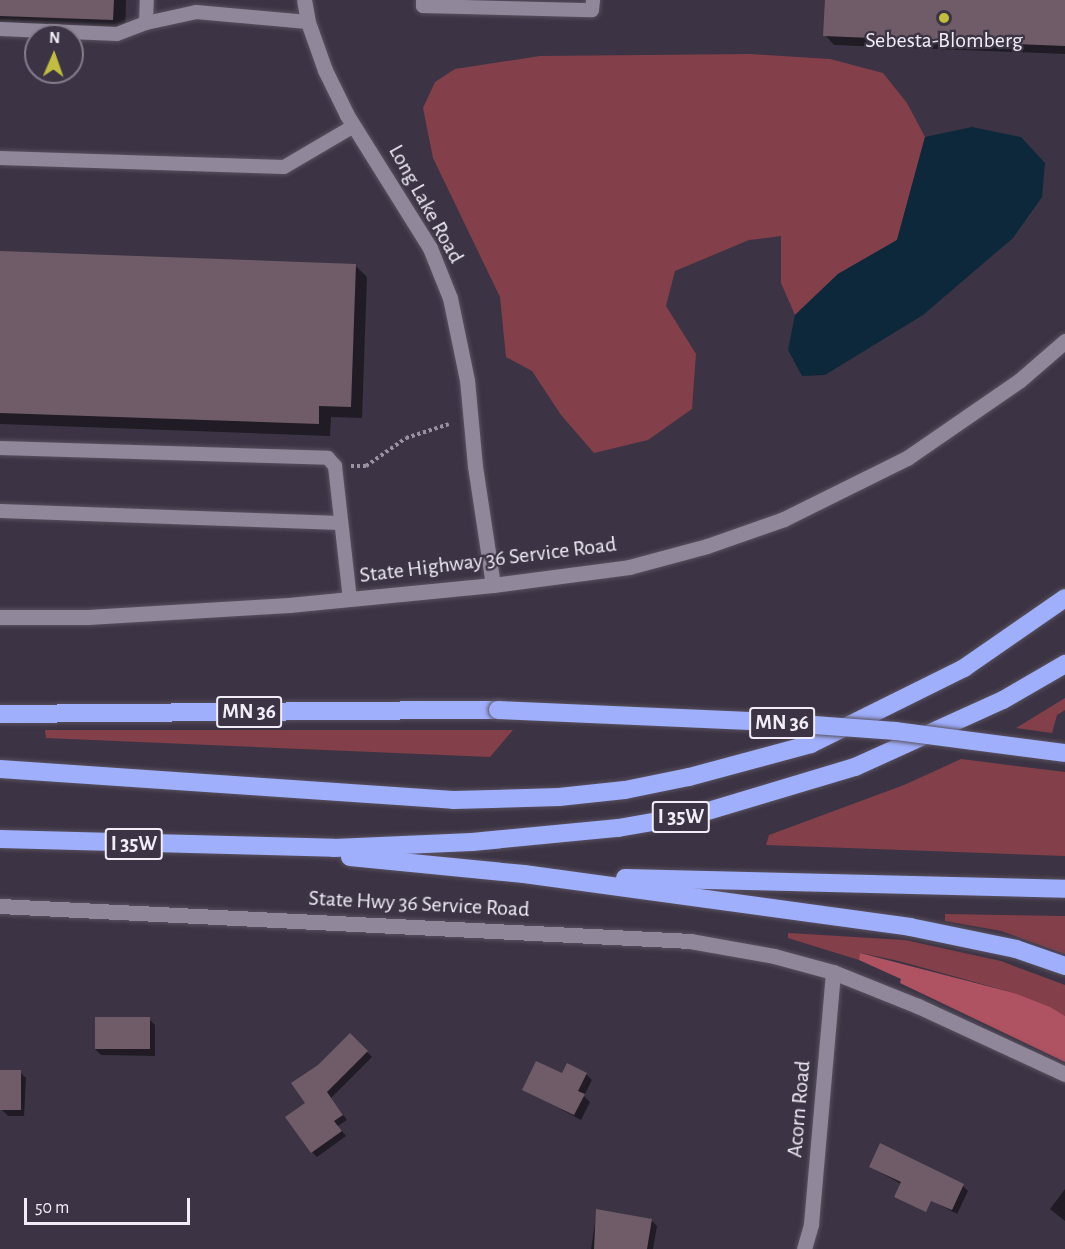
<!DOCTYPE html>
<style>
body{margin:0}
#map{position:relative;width:1065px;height:1249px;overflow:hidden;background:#3c3444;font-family:"Alegreya Sans",sans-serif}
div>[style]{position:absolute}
.green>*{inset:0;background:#833f4a}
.forest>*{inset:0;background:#af5262}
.water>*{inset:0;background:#0d283b}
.shadow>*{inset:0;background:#0007}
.building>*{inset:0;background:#6f5c68;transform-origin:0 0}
.path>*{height:4px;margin-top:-2px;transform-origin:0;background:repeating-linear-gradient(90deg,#99939f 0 3px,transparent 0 6px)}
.roads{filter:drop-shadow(0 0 2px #59515f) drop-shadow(0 0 2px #59515f)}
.service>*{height:14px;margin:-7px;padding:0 7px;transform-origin:7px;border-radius:7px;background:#90879a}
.minor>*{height:15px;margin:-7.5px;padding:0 7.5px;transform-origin:7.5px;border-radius:7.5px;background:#90879a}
.tertiary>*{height:15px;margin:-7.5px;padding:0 7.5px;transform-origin:7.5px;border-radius:7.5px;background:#90879a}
.motorway>*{height:18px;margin:-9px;padding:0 9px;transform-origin:9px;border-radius:9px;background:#a0affc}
.bridges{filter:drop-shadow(0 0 2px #59515f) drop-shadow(0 0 2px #59515f)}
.motorway-bridge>*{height:18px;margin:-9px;padding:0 9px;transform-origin:9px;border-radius:9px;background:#a0affc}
.dots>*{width:16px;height:16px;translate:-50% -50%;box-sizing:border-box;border:3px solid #3c3444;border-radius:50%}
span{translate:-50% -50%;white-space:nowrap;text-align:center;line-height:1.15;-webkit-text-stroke:4.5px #3c3444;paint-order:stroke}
.shield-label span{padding:2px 4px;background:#3c3444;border:2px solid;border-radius:4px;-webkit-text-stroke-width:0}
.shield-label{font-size:21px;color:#f1ecf6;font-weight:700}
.poi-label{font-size:22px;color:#f1ecf6}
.street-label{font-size:22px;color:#f1ecf6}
.north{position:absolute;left:24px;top:24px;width:60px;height:60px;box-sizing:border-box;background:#3c3444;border:2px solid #847e8b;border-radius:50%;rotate:2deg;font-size:16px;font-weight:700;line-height:24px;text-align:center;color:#f1ecf6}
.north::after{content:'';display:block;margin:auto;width:21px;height:27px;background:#c2bd3f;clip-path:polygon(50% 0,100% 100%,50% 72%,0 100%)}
.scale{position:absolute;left:24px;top:1198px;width:166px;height:27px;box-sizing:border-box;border:3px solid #f1ecf6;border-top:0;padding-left:8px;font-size:18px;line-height:21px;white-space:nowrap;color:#f1ecf6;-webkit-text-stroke:4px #3c3444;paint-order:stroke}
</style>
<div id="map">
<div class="green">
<i style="clip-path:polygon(750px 54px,830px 59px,883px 73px,907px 103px,925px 137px,897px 240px,838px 274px,795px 315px,781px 283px,781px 236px,749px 240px,675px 271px,666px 306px,696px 354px,692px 409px,648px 440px,594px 453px,561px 415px,532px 371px,506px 357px,500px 297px,433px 158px,423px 108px,435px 82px,455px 69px,540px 56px)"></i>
<i style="clip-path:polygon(1065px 698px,1065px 710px,1057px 715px,1052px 733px,1016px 728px)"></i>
<i style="clip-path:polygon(45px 730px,513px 730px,490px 757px,46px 738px)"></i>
<i style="clip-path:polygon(961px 759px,1065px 772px,1065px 856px,766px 845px,769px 835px,904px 785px)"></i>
<i style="clip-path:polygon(945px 914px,1065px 916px,1065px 954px,1001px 931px,945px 921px)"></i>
<i style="clip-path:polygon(788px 933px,905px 940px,1001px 961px,1065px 985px,1065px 1016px,1014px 993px,899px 961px,861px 953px,859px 960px,788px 938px)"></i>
</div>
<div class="forest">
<i style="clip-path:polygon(860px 953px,1014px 993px,1050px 1007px,1065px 1016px,1065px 1062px,900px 983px,901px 979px,859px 960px)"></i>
</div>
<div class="water">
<i style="clip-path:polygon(972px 127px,1021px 137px,1045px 163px,1042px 197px,1013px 238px,923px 315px,825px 375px,802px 376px,788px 350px,795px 315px,838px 274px,897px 240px,925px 137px)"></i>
</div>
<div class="shadow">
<i style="clip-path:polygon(0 0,126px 0,125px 32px,0 27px)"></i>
<i style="clip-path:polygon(826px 0,1065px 0,1065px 54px,834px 45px,825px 35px)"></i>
<i style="clip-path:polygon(0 253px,355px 265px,367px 277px,362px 418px,331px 417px,330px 436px,0 424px)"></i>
<i style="clip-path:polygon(149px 1019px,155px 1025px,155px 1056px,101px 1055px,95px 1049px)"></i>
<i style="clip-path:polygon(350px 1035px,372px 1057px,331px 1098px,347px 1120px,338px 1126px,346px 1136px,317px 1157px,312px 1152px,307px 1103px,319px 1066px)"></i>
<i style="clip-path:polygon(0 1070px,20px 1072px,26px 1078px,24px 1116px,8px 1116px,2px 1110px)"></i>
<i style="clip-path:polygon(586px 1074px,592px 1080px,584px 1096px,590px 1102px,581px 1120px,524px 1089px)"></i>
<i style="clip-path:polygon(870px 1167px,963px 1186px,968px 1191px,957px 1214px)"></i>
<i style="clip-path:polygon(1065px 1189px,1065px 1221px,1050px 1209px)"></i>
<i style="clip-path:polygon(597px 1211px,651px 1220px,657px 1226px,653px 1249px,591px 1249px)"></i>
</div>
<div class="building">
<i style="clip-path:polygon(0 0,114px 0,113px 20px,0 16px)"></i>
<i style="clip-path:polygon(825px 0,1065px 0,1065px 46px,823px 36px)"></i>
<i style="clip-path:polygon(0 251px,356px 264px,351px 407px,319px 406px,319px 424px,0 413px)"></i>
<i style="left:95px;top:1017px;width:55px;height:32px"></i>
<i style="clip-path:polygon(350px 1033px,368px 1051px,327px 1092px,343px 1115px,334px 1121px,342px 1131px,311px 1153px,285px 1117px,305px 1103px,291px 1083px,318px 1065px)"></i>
<i style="clip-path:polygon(536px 1061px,562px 1073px,567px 1063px,587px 1073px,578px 1091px,585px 1094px,574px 1115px,522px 1090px)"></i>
<i style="left:0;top:1070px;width:21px;height:40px"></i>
<i style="clip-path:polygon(880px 1143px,964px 1184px,952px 1210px,931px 1201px,926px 1212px,894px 1197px,901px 1182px,869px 1167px)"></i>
<i style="clip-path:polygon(596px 1209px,652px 1219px,647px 1249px,594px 1249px)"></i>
</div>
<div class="path">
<i style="left:351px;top:466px;width:15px"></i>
<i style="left:366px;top:466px;width:49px;rotate:-35deg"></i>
<i style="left:406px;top:438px;width:45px;rotate:-18deg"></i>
</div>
<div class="roads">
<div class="service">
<i style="left:423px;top:0;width:6px;rotate:90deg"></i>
<i style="left:423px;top:6px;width:169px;rotate:1.4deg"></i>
<i style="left:592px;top:10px;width:10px;rotate:-84deg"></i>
<i style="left:146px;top:23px;width:51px;rotate:-12.4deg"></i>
<i style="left:196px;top:12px;width:112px;rotate:5.1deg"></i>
<i style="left:0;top:29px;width:117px;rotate:2.4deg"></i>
<i style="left:117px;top:34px;width:31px;rotate:-21deg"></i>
<i style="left:146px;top:23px;width:23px;rotate:-88deg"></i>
<i style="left:0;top:158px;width:284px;rotate:1.8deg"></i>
<i style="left:284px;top:167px;width:81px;rotate:-30.4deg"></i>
<i style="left:0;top:448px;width:328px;rotate:1.7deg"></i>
<i style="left:328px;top:458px;width:11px;rotate:49deg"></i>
<i style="left:335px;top:466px;width:134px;rotate:83.6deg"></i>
<i style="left:0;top:511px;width:341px;rotate:2deg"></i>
</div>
<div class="minor">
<i style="left:493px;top:585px;width:137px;rotate:-7.5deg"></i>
<i style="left:629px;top:567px;width:81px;rotate:-15.1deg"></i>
<i style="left:707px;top:546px;width:82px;rotate:-19.3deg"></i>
<i style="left:784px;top:519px;width:137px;rotate:-26.4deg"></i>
<i style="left:907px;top:458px;width:137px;rotate:-34.6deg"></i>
<i style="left:1020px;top:380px;width:60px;rotate:-40.9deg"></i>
<i style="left:0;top:906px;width:691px;rotate:2.9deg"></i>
<i style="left:690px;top:941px;width:85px;rotate:10.1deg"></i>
<i style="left:774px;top:956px;width:61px;rotate:15.2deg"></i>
<i style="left:833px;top:972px;width:92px;rotate:21.8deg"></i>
<i style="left:918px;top:1006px;width:162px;rotate:24.8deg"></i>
<i style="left:804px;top:1249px;width:26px;rotate:-74deg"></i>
<i style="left:811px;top:1224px;width:253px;rotate:-85deg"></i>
</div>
<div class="tertiary">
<i style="left:0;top:617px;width:88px"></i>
<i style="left:88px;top:617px;width:201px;rotate:-3.4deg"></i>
<i style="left:289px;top:605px;width:205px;rotate:-5.6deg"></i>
<i style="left:493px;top:585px;width:120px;rotate:-98.6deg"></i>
<i style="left:475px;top:466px;width:86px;rotate:-95.3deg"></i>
<i style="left:467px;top:380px;width:84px;rotate:-101.7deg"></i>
<i style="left:450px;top:298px;width:54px;rotate:-111.8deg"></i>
<i style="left:430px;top:248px;width:157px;rotate:-122deg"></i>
<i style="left:347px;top:115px;width:50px;rotate:-116.1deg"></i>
<i style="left:325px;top:70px;width:51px;rotate:-109.5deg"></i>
<i style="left:308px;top:22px;width:22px;rotate:-100deg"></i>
</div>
<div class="motorway">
<i style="left:0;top:714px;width:498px;rotate:-0.5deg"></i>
<i style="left:0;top:769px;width:454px;rotate:3.9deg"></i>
<i style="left:453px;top:800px;width:106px;rotate:-1.6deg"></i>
<i style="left:559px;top:797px;width:66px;rotate:-6.1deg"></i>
<i style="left:625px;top:790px;width:65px;rotate:-11.5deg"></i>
<i style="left:689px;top:777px;width:126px;rotate:-15.1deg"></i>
<i style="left:811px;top:744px;width:171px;rotate:-26.4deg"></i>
<i style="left:964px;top:668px;width:123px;rotate:-34.7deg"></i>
<i style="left:0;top:839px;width:334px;rotate:1.5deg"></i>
<i style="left:334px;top:848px;width:138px;rotate:-2.5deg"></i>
<i style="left:472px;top:842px;width:147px;rotate:-5.5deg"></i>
<i style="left:618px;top:828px;width:81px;rotate:-9.9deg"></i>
<i style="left:698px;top:814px;width:164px;rotate:-16.7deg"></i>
<i style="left:855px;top:767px;width:162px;rotate:-24.4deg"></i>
<i style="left:1003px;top:700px;width:72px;rotate:-30.1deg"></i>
<i style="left:350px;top:857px;width:175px;rotate:5.6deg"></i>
<i style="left:524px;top:874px;width:390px;rotate:7.8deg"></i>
<i style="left:910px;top:927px;width:108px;rotate:11.7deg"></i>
<i style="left:1016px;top:949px;width:52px;rotate:19.1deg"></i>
<i style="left:625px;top:878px;width:440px;rotate:1.4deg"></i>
</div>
</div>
<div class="bridges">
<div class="motorway-bridge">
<i style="left:498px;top:710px;width:275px;rotate:2.5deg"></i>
<i style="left:773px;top:722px;width:123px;rotate:4.2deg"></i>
<i style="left:896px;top:731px;width:170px;rotate:7.4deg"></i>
</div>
</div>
<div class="dots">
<i style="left:944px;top:18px;background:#c2bd3f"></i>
</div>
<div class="shield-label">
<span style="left:249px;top:712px">MN 36</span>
<span style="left:782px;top:723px">MN 36</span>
<span style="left:681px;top:817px">I 35W</span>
<span style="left:134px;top:844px">I 35W</span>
</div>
<div class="poi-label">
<span style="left:944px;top:41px">Sebesta-Blomberg</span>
</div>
<div class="street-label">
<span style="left:426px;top:204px;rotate:61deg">Long Lake Road</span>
<span style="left:488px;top:560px;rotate:-7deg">State Highway 36 Service Road</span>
<span style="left:419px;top:904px;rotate:3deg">State Hwy 36 Service Road</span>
<span style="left:799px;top:1109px;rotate:-85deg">Acorn Road</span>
</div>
<div class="north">N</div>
<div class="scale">50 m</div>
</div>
